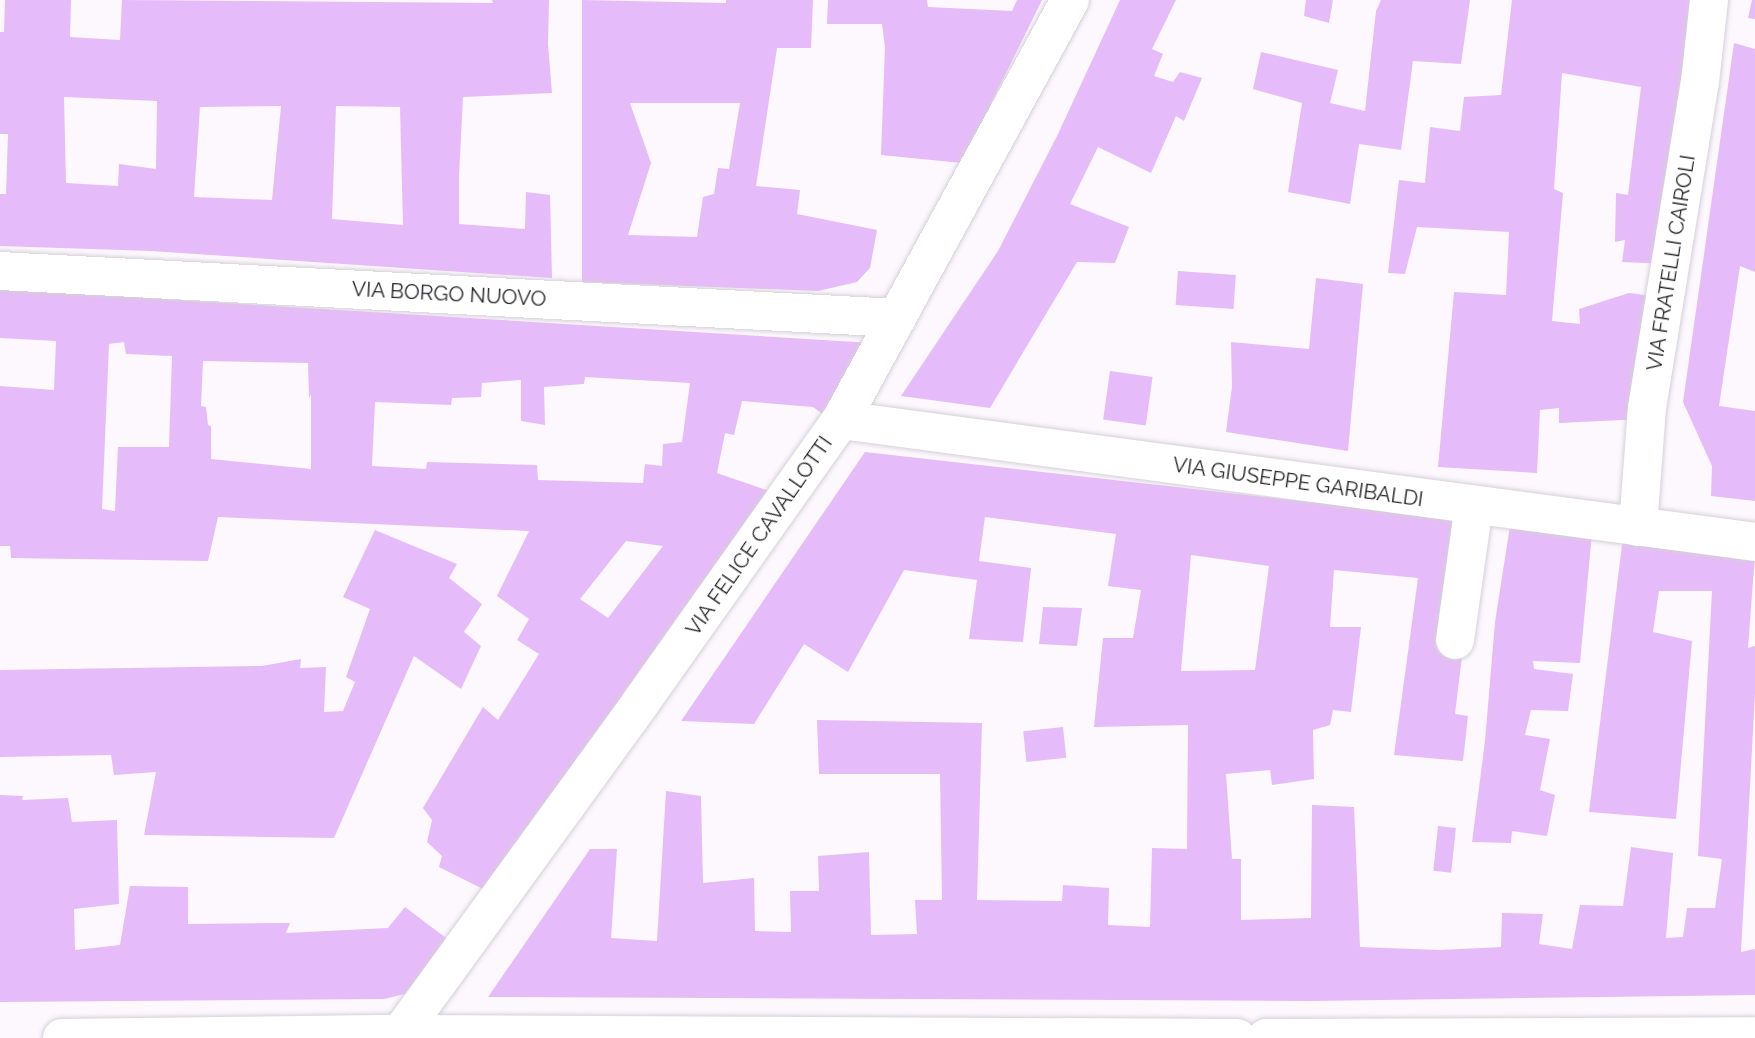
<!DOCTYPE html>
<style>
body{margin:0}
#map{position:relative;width:1755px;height:1038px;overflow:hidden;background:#fcf8fe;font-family:Raleway,sans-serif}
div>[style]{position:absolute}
.building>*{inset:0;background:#e6bbf9;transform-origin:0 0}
.roads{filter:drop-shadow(0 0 2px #d6cfd9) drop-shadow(0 0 2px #d6cfd9)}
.minor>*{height:38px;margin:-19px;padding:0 19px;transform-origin:19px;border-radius:19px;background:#fff}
span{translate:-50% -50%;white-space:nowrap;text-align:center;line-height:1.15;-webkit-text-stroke:5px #fff;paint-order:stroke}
.street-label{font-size:21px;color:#282529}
</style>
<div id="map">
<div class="building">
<i style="clip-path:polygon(evenodd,5px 0,71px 0,70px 37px,120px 40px,122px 0,493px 3px,492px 0,549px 0,548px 44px,552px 93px,463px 97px,459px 176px,459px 224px,525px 229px,526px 192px,550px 195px,552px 278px,151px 251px,0 246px,0 194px,6px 194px,8px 134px,0 134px,0 32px,4px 32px,5px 0,64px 97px,157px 101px,156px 169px,119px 164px,118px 186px,66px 183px,64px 97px,5px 0,281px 106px,272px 200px,194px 197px,200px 107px,281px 106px,5px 0,336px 106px,400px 107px,403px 225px,332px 219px,336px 106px)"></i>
<i style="clip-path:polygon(evenodd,582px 0,726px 3px,726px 0,813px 0,811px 48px,777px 48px,756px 186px,800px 190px,797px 214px,877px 230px,870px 268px,857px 282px,818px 291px,582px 282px,582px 0,630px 103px,740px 103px,729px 169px,718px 168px,714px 194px,703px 197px,697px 237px,628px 235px,651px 163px,630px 103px)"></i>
<i style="clip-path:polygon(828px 0,927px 0,928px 7px,1012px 11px,1017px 0,1042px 0,962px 163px,881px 155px,885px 47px,882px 24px,827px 24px)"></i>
<i style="clip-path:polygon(1120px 0,1176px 0,1152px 49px,1163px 54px,1154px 76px,1173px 82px,1180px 72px,1202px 78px,1184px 121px,1176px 116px,1151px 173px,1098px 147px,1070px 204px,1129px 227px,1115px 263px,1077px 262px,990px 408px,901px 396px,998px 251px,1058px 134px)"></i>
<i style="clip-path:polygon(1306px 0,1333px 0,1329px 23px,1304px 16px)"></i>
<i style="clip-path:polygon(1381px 0,1470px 0,1461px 64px,1413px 61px,1401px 150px,1359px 144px,1350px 204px,1288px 192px,1302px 103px,1253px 89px,1261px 52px,1338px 70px,1330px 103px,1365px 111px,1376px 11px)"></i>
<i style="clip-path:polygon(1512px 0,1707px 0,1668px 264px,1622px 262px,1625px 240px,1615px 242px,1616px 193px,1628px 195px,1641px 87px,1562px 73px,1554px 189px,1563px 193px,1552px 321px,1580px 324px,1579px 309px,1629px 293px,1662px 297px,1644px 419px,1559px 423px,1559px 408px,1540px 410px,1537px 473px,1438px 467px,1454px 292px,1506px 295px,1509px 232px,1417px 227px,1405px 274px,1388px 273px,1399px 180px,1425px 183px,1430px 127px,1460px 131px,1464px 97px,1501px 95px)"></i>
<i style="clip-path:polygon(1752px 0,1755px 0,1755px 19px,1748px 18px)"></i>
<i style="clip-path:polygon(1734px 43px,1755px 49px,1755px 272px,1740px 266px,1719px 406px,1755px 411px,1755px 501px,1711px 496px,1712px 466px,1683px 402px)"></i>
<i style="left:1178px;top:271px;width:58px;height:34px;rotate:4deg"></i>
<i style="clip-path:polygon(1316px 278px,1363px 284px,1348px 451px,1226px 432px,1232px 387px,1231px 342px,1309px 349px)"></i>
<i style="clip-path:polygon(evenodd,0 290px,65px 293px,872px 343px,825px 416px,813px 407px,742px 401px,734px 435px,725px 433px,717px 473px,775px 493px,489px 892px,439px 867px,442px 856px,427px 842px,432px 820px,423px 808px,483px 707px,498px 720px,539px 654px,517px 640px,529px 619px,497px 596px,529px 531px,218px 517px,208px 561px,11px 558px,10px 546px,0 546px,0 386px,54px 390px,56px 341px,0 338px,0 290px,124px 342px,126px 354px,172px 356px,169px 447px,118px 447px,115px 511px,102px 509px,109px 344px,124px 342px,0 290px,203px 361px,308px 363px,309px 398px,311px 394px,311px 469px,211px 459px,211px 426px,208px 425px,206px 407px,201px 406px,203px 361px,0 290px,585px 377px,690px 383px,682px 442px,663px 444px,662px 466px,645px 464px,643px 483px,538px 480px,537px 465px,427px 462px,426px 469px,372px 466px,375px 402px,451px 405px,452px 398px,481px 397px,482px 383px,521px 380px,521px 421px,545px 425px,544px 387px,584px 384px,585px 377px,0 290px,626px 541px,663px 546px,608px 618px,580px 599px,626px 541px)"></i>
<i style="left:1110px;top:371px;width:43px;height:49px;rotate:8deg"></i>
<i style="clip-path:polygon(evenodd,865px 452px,1462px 519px,1463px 648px,1455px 714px,1468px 716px,1463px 761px,1394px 755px,1418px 578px,1334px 570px,1330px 627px,1361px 627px,1351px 712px,1333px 710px,1330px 725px,1313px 730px,1314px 779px,1272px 785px,1270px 770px,1226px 774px,1232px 859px,1241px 859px,1241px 920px,1311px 918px,1312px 805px,1354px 807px,1360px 947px,1440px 950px,1501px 947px,1502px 913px,1543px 914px,1539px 944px,1572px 949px,1580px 905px,1623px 906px,1631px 847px,1673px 853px,1666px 938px,1683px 937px,1687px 908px,1715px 908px,1722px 859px,1698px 856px,1712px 591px,1659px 591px,1653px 632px,1692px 641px,1676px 819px,1589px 812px,1623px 537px,1755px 555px,1748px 648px,1755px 646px,1755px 694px,1741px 952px,1755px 949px,1755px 995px,1311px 1001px,488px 997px,590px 849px,617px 849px,611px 938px,657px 941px,666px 791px,701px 796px,703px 883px,754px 878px,755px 931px,791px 932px,790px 891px,819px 891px,818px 856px,869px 852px,871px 935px,917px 934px,915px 900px,942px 900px,940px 774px,819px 774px,817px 720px,982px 723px,977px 900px,1062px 901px,1063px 885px,1109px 888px,1108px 925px,1150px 927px,1152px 848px,1187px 849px,1188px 725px,1094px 727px,1103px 638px,1133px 638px,1141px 590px,1108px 586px,1116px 534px,985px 517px,979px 561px,1031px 568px,1023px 642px,969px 639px,977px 580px,904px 570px,848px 672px,804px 644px,754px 724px,681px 721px,865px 452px,1191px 555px,1269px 566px,1255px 670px,1181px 671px,1191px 555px)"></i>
<i style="clip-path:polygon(1510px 526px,1592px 533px,1580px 663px,1533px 661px,1534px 669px,1573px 674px,1568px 711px,1531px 710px,1525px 735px,1550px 739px,1540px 790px,1555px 795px,1547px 836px,1512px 831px,1511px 843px,1472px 842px,1485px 741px,1495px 622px)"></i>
<i style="clip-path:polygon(375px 530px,457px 564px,449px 578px,482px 604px,464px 632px,481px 646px,461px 689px,414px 656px,334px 838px,144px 835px,156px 772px,114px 775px,111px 755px,0 757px,0 670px,262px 666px,301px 659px,300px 668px,326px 667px,324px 712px,343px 711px,355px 682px,346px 677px,370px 609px,343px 597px)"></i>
<i style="clip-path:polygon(1043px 607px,1082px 608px,1077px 646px,1039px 644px)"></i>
<i style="left:1063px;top:727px;width:31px;height:40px;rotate:84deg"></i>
<i style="clip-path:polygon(0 795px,23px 796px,22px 800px,68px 798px,72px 822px,117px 820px,119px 904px,74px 909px,75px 950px,120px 945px,130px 886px,188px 887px,188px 924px,290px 923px,286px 933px,388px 928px,405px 907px,454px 944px,405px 994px,384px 999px,0 1002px)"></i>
<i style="left:1438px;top:826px;width:18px;height:45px;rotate:6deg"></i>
</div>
<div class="roads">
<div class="minor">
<i style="left:0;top:271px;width:898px;rotate:3deg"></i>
<i style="left:841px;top:420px;width:922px;rotate:7.6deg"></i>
<i style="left:1638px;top:527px;width:119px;rotate:-85.7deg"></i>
<i style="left:1647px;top:408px;width:330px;rotate:-80.8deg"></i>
<i style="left:1700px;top:82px;width:82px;rotate:-83.7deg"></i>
<i style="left:1455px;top:640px;width:136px;rotate:-82deg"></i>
<i style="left:62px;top:1038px;width:338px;rotate:-0.7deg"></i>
<i style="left:400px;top:1034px;width:837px;rotate:0.27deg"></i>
<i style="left:393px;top:1038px;width:8px;rotate:-30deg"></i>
<i style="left:400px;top:1034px;width:410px;rotate:-54deg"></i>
<i style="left:641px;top:702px;width:346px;rotate:-54.7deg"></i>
<i style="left:841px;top:420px;width:478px;rotate:-61.4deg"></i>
<i style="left:1266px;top:1038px;width:489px;rotate:-0.2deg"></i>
</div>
</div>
<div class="street-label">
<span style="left:1671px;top:263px;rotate:-81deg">VIA FRATELLI CAIROLI</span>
<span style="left:449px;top:294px;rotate:3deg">VIA BORGO NUOVO</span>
<span style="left:1298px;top:482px;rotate:8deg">VIA GIUSEPPE GARIBALDI</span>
<span style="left:759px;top:536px;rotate:-55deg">VIA FELICE CAVALLOTTI</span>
</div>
</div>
